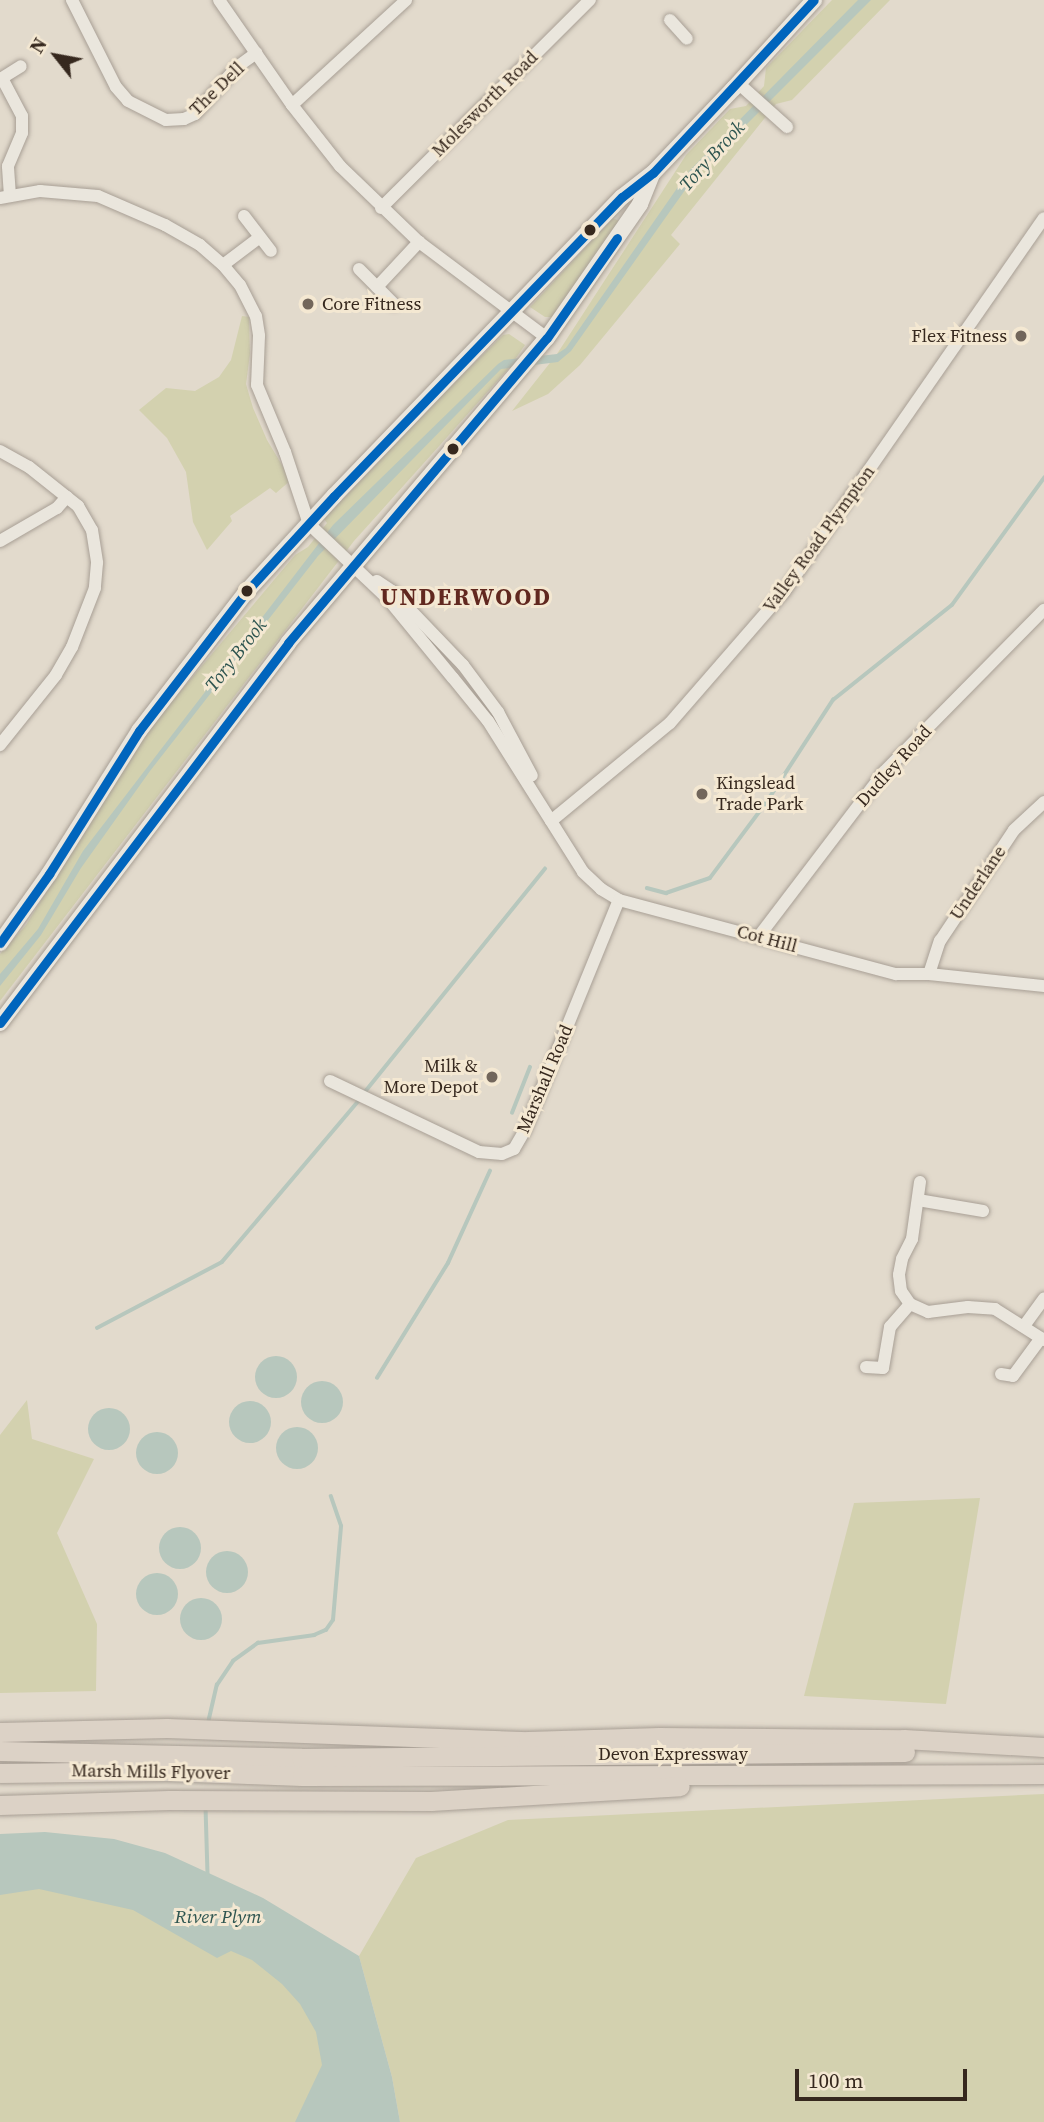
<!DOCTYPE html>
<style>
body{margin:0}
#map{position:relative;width:1044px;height:2122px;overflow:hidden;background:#e2dacc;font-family:"Source Serif 4",serif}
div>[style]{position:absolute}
.green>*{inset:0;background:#d3d1af}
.water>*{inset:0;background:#b7c7bd}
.round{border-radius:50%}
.stream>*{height:3.5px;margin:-1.75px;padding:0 1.75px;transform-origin:1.75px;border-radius:1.75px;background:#b7c7bd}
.roads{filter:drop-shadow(0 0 2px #a89f95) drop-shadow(0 0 2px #a89f95)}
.minor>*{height:12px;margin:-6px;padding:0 6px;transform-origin:6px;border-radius:6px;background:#eae6dd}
.secondary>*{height:16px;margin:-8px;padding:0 8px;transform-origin:8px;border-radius:8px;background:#eae6dd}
.trunk>*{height:19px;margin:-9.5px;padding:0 9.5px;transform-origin:9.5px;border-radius:9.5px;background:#dcd2c6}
.bus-1>*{height:9px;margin:-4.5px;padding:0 4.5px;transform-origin:4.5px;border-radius:4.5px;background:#0065bd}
.dots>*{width:19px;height:19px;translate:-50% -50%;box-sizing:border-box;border:4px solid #f4e8d2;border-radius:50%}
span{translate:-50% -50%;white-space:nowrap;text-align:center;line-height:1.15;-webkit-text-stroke:6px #f4e8d2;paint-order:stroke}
.street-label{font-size:18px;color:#36281e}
.poi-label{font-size:18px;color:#36281e}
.left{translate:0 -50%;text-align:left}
.right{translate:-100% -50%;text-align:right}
.water-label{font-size:19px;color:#2e5550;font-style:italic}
.district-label{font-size:24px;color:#61281f;font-weight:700;letter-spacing:2px}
.north{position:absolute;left:21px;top:21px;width:70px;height:70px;-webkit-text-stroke:5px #f4e8d2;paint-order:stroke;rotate:301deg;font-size:19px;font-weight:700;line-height:28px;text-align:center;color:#36281e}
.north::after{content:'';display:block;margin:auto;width:24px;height:32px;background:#36281e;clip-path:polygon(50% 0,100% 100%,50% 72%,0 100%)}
.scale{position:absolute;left:795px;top:2069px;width:172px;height:32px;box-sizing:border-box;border:4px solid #36281e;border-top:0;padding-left:9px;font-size:21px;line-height:24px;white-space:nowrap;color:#36281e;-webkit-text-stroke:5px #f4e8d2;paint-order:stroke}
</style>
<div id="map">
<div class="green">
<i style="clip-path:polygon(832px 0,890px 0,792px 100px,776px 104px,671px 235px,680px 244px,580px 365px,548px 394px,512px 411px,557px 354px,686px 155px,730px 109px,746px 106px,764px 86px,766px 68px)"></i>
<i style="clip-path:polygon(613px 218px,619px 221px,552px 317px,545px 317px,530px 307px)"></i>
<i style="clip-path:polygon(242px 316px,249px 317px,250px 354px,246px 384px,253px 408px,267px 440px,291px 480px,276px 493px,270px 488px,230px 516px,232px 521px,207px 550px,193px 522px,186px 472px,167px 438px,139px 410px,166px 388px,195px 391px,219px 377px,231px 360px)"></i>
<i style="clip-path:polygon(509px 334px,525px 345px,509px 368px,354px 541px,0 1001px,0 954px,26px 925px,128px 759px,158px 718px,295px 555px,308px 547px,327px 523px,324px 519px,452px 385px,503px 335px)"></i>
<i style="clip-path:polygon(27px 1400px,32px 1439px,94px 1459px,57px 1533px,97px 1624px,96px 1691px,0 1693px,0 1435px)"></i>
<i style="clip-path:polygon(980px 1498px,946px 1704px,804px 1696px,854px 1503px)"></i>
<i style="clip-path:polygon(1044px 1794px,1044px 2122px,400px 2122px,392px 2077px,359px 1956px,416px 1858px,508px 1820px)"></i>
<i style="clip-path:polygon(0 1885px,168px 1897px,322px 2002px,343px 2122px,0 2122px)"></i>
</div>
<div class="water">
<i style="clip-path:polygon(858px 0,871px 0,695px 176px,571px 351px,558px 362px,501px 369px,318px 556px,150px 771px,81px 868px,41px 935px,0 986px,0 974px,38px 929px,83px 851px,333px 525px,498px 364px,504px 360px,557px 354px,566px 348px,689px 171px)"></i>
<i class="round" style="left:255px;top:1356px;width:42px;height:42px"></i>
<i class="round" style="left:301px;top:1381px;width:42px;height:42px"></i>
<i class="round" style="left:229px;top:1401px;width:42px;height:42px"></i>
<i class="round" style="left:88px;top:1408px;width:42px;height:42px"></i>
<i class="round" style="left:276px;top:1427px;width:42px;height:42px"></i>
<i class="round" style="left:136px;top:1432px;width:42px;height:42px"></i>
<i class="round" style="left:159px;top:1527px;width:42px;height:42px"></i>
<i class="round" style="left:206px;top:1551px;width:42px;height:42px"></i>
<i class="round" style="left:136px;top:1573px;width:42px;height:42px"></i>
<i class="round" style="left:180px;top:1598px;width:42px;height:42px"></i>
<i style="clip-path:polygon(45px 1832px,114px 1839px,165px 1853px,263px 1898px,359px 1956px,392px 2077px,400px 2122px,295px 2122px,322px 2065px,316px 2032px,300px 2004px,282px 1984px,252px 1960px,231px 1951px,217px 1958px,133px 1910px,39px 1889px,0 1895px,0 1834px)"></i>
</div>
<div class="stream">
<i style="left:647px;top:888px;width:20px;rotate:15deg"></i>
<i style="left:666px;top:893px;width:46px;rotate:-18.8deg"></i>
<i style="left:710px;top:878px;width:94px;rotate:-53.3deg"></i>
<i style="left:766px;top:803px;width:123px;rotate:-57deg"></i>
<i style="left:833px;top:700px;width:152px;rotate:-38.6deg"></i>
<i style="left:952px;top:605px;width:157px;rotate:-54.1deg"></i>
<i style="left:364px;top:1093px;width:288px;rotate:-51.1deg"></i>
<i style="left:512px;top:1113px;width:49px;rotate:-68.6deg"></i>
<i style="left:97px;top:1328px;width:141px;rotate:-27.8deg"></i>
<i style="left:222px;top:1262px;width:214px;rotate:-49.7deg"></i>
<i style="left:377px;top:1378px;width:135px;rotate:-58.3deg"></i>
<i style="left:448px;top:1263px;width:101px;rotate:-65.5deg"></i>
<i style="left:208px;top:1723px;width:39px;rotate:-77deg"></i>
<i style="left:217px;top:1685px;width:29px;rotate:-56deg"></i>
<i style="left:233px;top:1661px;width:31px;rotate:-36deg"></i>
<i style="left:258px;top:1643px;width:57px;rotate:-8.1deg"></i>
<i style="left:314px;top:1635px;width:13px;rotate:-23deg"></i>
<i style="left:326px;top:1630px;width:12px;rotate:-55deg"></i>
<i style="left:333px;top:1620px;width:94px;rotate:-85.1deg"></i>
<i style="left:341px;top:1526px;width:31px;rotate:-109deg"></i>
<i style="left:206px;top:1807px;width:69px;rotate:88.3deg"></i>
</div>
<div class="roads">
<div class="minor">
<i style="left:72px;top:0;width:97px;rotate:63.2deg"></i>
<i style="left:116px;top:87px;width:18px;rotate:49deg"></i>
<i style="left:128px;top:101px;width:42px;rotate:26.6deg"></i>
<i style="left:166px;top:120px;width:18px;rotate:-3deg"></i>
<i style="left:184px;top:119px;width:12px;rotate:-24deg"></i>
<i style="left:195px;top:114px;width:63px;rotate:-48.2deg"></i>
<i style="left:237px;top:67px;width:24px;rotate:-36deg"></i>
<i style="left:219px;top:0;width:128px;rotate:55.2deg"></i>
<i style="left:292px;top:105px;width:78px;rotate:51.8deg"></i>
<i style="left:340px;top:166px;width:110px;rotate:43.9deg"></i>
<i style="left:419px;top:242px;width:160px;rotate:36.9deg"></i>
<i style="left:670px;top:20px;width:25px;rotate:48deg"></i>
<i style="left:738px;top:83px;width:66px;rotate:41.9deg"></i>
<i style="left:292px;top:105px;width:155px;rotate:-42.6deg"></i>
<i style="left:10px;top:196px;width:30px;rotate:-94deg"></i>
<i style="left:8px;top:166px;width:36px;rotate:-67deg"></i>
<i style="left:22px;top:133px;width:17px;rotate:-90deg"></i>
<i style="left:22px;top:116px;width:43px;rotate:-117.8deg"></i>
<i style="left:2px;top:78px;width:22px;rotate:-32deg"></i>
<i style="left:0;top:198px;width:41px;rotate:-9.9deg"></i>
<i style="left:40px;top:191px;width:58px;rotate:4.9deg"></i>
<i style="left:98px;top:196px;width:73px;rotate:23.4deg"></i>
<i style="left:165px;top:225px;width:40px;rotate:29.7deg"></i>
<i style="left:200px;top:245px;width:30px;rotate:41deg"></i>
<i style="left:223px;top:265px;width:26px;rotate:50deg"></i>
<i style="left:240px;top:285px;width:35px;rotate:63deg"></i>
<i style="left:256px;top:316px;width:20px;rotate:81deg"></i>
<i style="left:259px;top:336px;width:49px;rotate:92.3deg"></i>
<i style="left:257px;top:385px;width:73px;rotate:67.3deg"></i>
<i style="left:285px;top:452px;width:76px;rotate:71.6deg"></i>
<i style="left:309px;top:524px;width:109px;rotate:43.5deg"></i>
<i style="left:388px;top:599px;width:102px;rotate:50.6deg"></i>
<i style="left:453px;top:678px;width:55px;rotate:50.9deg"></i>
<i style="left:488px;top:721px;width:178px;rotate:57.8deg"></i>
<i style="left:583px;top:872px;width:25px;rotate:43deg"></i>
<i style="left:601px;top:889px;width:21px;rotate:31deg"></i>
<i style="left:619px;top:900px;width:287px;rotate:15deg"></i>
<i style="left:896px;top:974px;width:33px"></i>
<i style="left:929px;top:974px;width:116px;rotate:6deg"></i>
<i style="left:381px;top:208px;width:295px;rotate:-44.9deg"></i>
<i style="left:244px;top:216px;width:44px;rotate:52.4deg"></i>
<i style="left:223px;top:265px;width:46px;rotate:-37.1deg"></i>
<i style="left:359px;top:269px;width:49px;rotate:45deg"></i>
<i style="left:377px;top:287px;width:62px;rotate:-47deg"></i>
<i style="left:0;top:451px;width:33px;rotate:29deg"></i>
<i style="left:29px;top:467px;width:63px;rotate:38.5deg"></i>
<i style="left:78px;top:506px;width:28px;rotate:60deg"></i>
<i style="left:92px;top:530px;width:33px;rotate:81deg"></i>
<i style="left:97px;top:563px;width:25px;rotate:95deg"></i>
<i style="left:95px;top:588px;width:63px;rotate:111.3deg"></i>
<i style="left:72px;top:647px;width:32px;rotate:120deg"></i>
<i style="left:56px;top:675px;width:90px;rotate:128.7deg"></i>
<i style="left:0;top:541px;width:66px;rotate:-30.1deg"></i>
<i style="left:57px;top:508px;width:15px;rotate:-48deg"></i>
<i style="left:377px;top:581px;width:18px;rotate:34deg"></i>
<i style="left:392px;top:591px;width:103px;rotate:46.2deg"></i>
<i style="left:463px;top:665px;width:59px;rotate:53.3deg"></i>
<i style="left:498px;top:712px;width:72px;rotate:62deg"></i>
<i style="left:551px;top:821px;width:154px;rotate:-39.5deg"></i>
<i style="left:670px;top:723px;width:174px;rotate:-49deg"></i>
<i style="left:784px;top:592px;width:455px;rotate:-55.2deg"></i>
<i style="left:759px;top:936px;width:206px;rotate:-52.7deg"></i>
<i style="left:884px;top:772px;width:228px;rotate:-45.4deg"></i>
<i style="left:929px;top:974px;width:35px;rotate:-72deg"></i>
<i style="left:940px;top:941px;width:133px;rotate:-56.3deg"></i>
<i style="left:1014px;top:830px;width:41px;rotate:-43deg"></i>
<i style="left:330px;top:1081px;width:165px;rotate:25.5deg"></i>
<i style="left:479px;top:1152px;width:23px;rotate:5deg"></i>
<i style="left:502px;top:1154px;width:13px;rotate:-23deg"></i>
<i style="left:514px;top:1149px;width:22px;rotate:-60deg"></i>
<i style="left:525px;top:1130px;width:248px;rotate:-67.8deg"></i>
<i style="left:920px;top:1182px;width:58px;rotate:98deg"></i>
<i style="left:912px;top:1239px;width:22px;rotate:117deg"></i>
<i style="left:902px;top:1259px;width:16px;rotate:101deg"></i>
<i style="left:899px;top:1275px;width:16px;rotate:83deg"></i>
<i style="left:901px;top:1291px;width:16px;rotate:55deg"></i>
<i style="left:910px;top:1304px;width:20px;rotate:24deg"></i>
<i style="left:928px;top:1312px;width:40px;rotate:-7.1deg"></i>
<i style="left:968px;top:1307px;width:27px;rotate:4deg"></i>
<i style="left:995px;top:1309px;width:58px;rotate:32.3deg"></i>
<i style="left:918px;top:1200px;width:66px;rotate:9.6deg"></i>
<i style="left:1024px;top:1326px;width:34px;rotate:-54deg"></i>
<i style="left:866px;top:1367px;width:17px;rotate:3deg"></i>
<i style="left:883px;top:1368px;width:42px;rotate:-80.3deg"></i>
<i style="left:890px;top:1327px;width:30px;rotate:-49deg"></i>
<i style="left:1001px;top:1374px;width:12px;rotate:9deg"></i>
<i style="left:1013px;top:1376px;width:47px;rotate:-53.6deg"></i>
</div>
<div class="secondary">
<i style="left:0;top:943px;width:85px;rotate:-54.6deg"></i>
<i style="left:49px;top:874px;width:169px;rotate:-57.8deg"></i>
<i style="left:139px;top:731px;width:177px;rotate:-52.4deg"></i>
<i style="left:247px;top:591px;width:129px;rotate:-47.5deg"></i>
<i style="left:334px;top:496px;width:415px;rotate:-46.1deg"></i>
<i style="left:622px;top:197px;width:39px;rotate:-38deg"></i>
<i style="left:653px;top:173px;width:117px;rotate:-46.4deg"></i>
<i style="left:734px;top:88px;width:119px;rotate:-47.7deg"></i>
<i style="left:0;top:1023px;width:477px;rotate:-52.8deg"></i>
<i style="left:288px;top:643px;width:400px;rotate:-49.7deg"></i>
<i style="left:547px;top:338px;width:163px;rotate:-55.2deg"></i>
<i style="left:640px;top:204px;width:31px;rotate:-68deg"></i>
</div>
<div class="trunk">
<i style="left:0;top:1732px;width:167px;rotate:-1.4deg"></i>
<i style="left:167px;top:1728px;width:361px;rotate:2.1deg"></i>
<i style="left:528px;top:1741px;width:131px;rotate:-1.7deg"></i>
<i style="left:659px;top:1737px;width:245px;rotate:0.5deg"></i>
<i style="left:904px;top:1739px;width:140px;rotate:3.3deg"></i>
<i style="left:0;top:1751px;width:301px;rotate:1.3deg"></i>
<i style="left:301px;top:1758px;width:604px;rotate:-0.57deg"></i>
<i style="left:0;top:1773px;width:167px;rotate:-0.7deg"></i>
<i style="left:167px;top:1771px;width:135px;rotate:2.1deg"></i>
<i style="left:302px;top:1776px;width:742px;rotate:-0.15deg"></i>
<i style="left:0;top:1805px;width:169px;rotate:-1.7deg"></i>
<i style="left:169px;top:1800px;width:262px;rotate:0.2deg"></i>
<i style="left:431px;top:1801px;width:249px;rotate:-3.4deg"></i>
</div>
</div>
<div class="bus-1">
<i style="left:0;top:943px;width:85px;rotate:-54.6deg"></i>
<i style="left:49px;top:874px;width:169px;rotate:-57.8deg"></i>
<i style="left:139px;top:731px;width:177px;rotate:-52.4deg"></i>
<i style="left:247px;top:591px;width:129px;rotate:-47.5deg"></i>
<i style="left:334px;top:496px;width:415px;rotate:-46.1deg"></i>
<i style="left:622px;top:197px;width:39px;rotate:-38deg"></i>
<i style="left:653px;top:173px;width:236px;rotate:-47.1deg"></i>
<i style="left:0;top:1023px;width:477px;rotate:-52.8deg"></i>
<i style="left:288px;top:643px;width:400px;rotate:-49.7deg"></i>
<i style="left:547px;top:338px;width:122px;rotate:-55deg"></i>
</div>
<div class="dots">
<i style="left:590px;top:230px;background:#36281e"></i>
<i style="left:308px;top:304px;background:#72665b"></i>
<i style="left:1021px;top:336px;background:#72665b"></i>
<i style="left:453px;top:449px;background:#36281e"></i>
<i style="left:247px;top:591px;background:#36281e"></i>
<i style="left:702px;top:794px;background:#72665b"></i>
<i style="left:492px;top:1077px;background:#72665b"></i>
</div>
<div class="street-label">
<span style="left:217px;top:89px;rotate:-44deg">The Dell</span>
<span style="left:485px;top:104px;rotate:-45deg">Molesworth Road</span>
<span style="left:819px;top:539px;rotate:-54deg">Valley Road Plympton</span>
<span style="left:894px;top:766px;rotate:-48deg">Dudley Road</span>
<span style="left:978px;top:883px;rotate:-56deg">Underlane</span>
<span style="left:767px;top:939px;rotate:15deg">Cot Hill</span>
<span style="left:545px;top:1079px;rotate:-67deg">Marshall Road</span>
<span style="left:673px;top:1754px">Devon Expressway</span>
<span style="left:151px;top:1772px;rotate:1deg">Marsh Mills Flyover</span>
</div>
<div class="poi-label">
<span class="left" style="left:322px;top:304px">Core Fitness</span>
<span class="right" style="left:1007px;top:336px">Flex Fitness</span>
<span class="left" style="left:716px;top:794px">Kingslead<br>Trade Park</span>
<span class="right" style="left:478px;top:1077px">Milk &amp;<br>More Depot</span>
</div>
<div class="water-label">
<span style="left:712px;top:156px;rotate:-48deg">Tory Brook</span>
<span style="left:236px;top:655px;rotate:-52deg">Tory Brook</span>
<span style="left:218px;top:1917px">River Plym</span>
</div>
<div class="district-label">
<span style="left:466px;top:597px">UNDERWOOD</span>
</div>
<div class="north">N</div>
<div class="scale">100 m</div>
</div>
